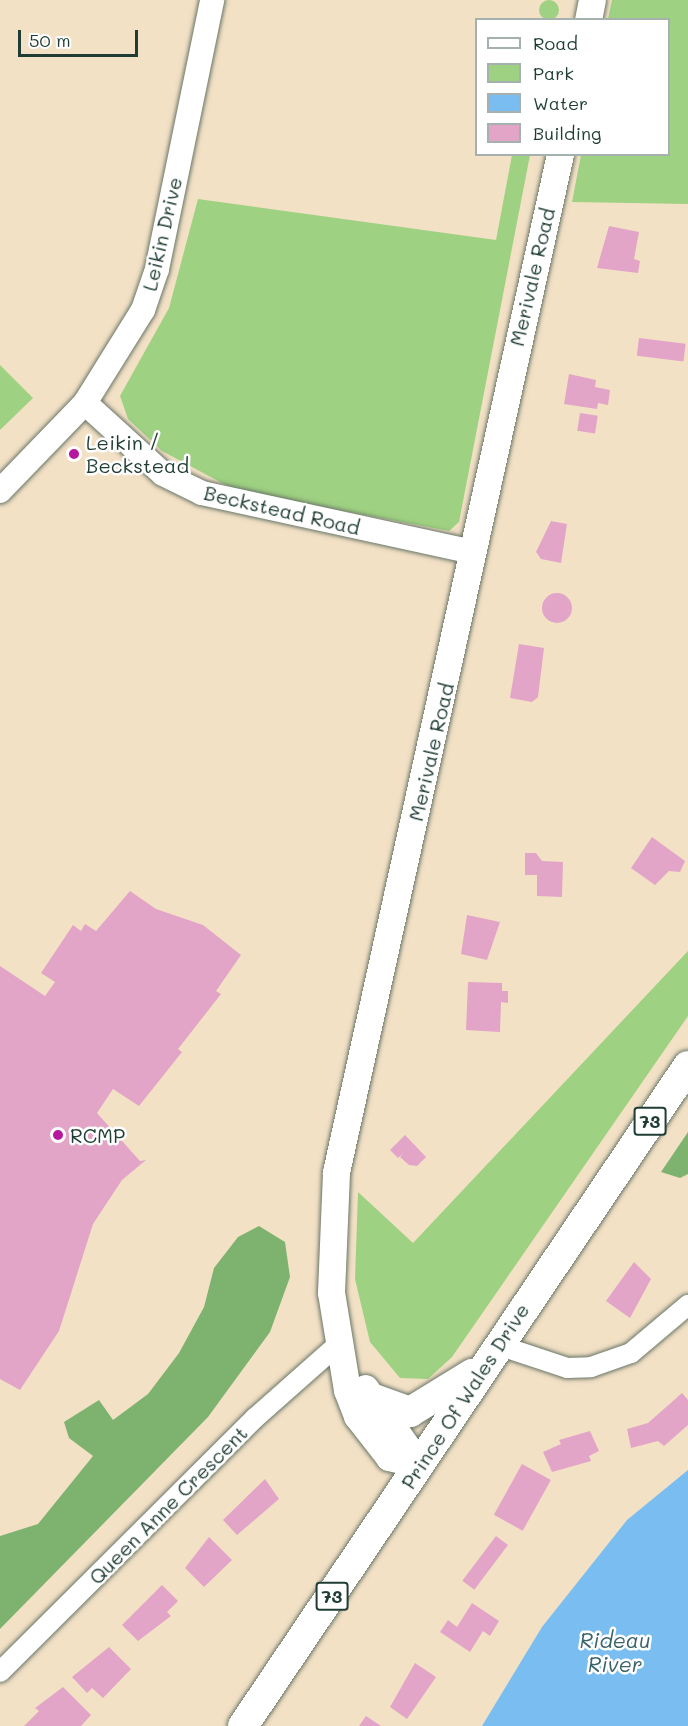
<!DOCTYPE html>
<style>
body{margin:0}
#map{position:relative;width:688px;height:1726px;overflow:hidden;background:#f3e1c6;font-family:Mali,sans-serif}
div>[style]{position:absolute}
.green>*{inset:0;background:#9ed181}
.round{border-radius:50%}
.forest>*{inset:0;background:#7eb36f}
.water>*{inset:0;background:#7abdf0}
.building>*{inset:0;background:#e2a5c7;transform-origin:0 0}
.roads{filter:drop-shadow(0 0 2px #697667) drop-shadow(0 0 2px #697667)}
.minor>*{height:20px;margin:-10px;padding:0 10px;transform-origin:10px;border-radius:10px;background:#fff}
.tertiary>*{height:24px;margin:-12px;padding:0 12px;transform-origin:12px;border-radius:12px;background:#fff}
.secondary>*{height:27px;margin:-13.5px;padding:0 13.5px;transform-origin:13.5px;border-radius:13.5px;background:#fff}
.primary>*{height:30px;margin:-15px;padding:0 15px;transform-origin:15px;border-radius:15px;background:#fff}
.dots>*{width:16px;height:16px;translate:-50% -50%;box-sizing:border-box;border:3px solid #fff;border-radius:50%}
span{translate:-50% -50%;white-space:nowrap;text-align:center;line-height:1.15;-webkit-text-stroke:5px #fff;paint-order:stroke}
.shield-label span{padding:2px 4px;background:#fff;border:2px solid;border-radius:4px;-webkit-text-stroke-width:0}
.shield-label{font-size:18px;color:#1f3d34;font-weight:700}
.street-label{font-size:20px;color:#1f3d34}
.poi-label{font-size:20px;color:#1f3d34}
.left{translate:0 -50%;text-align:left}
.water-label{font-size:21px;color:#3a636c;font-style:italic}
.legend{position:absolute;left:475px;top:18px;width:195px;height:138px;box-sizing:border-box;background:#fff;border:2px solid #a5b1ae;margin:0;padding:8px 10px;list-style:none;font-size:18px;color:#1f3d34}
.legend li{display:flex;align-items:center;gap:12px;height:30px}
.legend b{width:30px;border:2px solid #a5b1ae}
.scale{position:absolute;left:18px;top:30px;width:120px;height:27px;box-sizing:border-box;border:3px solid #1f3d34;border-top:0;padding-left:8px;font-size:18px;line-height:21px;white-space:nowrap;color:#1f3d34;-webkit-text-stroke:4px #fff;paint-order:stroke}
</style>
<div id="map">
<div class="green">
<i class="round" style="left:539px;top:0;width:20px;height:20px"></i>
<i style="clip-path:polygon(612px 0,688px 0,688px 204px,572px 202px,581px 155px,668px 154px,668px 20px,608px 19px)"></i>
<i style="clip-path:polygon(512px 155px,530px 155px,459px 522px,449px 531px,235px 490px,162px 451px,128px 419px,120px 396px,169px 308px,198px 199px,496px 240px)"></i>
<i style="clip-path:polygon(0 365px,33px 398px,0 430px)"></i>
<i style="clip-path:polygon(688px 951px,688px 1016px,452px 1357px,428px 1379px,400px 1378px,370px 1342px,355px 1279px,358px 1192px,413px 1243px)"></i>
</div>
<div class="forest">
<i style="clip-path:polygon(688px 1132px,688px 1174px,680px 1178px,661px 1172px)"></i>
<i style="clip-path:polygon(259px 1226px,285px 1242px,290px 1277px,270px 1332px,208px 1417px,0 1629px,0 1536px,38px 1524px,93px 1456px,69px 1438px,64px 1422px,99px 1400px,113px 1420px,148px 1394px,179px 1353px,204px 1307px,214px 1268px,238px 1237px)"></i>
</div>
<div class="water">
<i style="clip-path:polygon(688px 1470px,688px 1726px,482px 1726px,542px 1627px,627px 1520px)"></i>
</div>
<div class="building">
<i style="clip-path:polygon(609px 226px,639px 232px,634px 259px,640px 261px,638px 273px,597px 268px)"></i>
<i style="left:639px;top:338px;width:47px;height:18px;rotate:7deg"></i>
<i style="clip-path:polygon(569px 374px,596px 380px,595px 387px,610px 390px,608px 405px,598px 403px,597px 409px,564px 404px)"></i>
<i style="left:580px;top:413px;width:18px;height:18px;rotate:9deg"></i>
<i style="clip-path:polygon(551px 521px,567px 524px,561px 563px,541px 559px,536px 552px)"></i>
<i class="round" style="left:542px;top:593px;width:30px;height:30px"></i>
<i style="clip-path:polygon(519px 644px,544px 648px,538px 697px,532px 702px,510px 698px)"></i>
<i style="clip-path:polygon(652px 837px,685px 861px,680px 872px,669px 871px,655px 885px,631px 868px)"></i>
<i style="clip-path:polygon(525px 853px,536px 853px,542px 861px,563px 862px,562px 897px,537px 896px,537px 875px,525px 875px)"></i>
<i style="clip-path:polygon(130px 891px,156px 909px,203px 925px,241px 955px,216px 991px,221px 994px,178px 1049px,182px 1052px,139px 1106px,113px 1089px,97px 1113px,140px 1161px,146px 1160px,122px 1180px,93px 1224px,59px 1331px,20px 1390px,0 1379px,0 966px,45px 996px,55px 982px,41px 973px,73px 925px,81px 931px,85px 924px,96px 931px)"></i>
<i style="clip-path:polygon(467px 915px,500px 922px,487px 960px,461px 954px)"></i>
<i style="clip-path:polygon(468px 982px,502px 983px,502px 991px,508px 991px,508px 1003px,501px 1002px,500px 1032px,466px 1030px)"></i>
<i style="clip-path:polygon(405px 1135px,426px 1157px,417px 1166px,409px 1165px,400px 1157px,403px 1153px,398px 1158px,390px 1150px)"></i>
<i style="clip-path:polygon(634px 1262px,651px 1279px,630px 1318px,606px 1301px)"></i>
<i style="clip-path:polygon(682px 1393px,688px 1400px,688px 1425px,664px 1446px,658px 1441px,631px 1448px,627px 1429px,648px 1423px)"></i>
<i style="clip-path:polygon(590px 1431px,599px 1451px,589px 1456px,591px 1461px,552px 1472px,543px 1452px,561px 1444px,559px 1440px)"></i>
<i style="left:522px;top:1464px;width:33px;height:58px;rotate:29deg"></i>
<i style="clip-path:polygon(265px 1479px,279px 1499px,237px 1535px,223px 1520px)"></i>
<i style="left:496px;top:1536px;width:15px;height:56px;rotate:37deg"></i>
<i style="clip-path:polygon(209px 1537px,232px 1560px,204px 1587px,185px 1568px)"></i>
<i style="clip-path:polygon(162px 1585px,178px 1601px,167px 1612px,171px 1616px,138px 1641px,122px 1625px)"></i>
<i style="clip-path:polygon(472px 1603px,499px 1621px,490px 1636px,483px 1631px,470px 1652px,440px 1632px,448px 1620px,457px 1627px)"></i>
<i style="clip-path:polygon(109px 1647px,131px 1669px,103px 1698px,92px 1688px,87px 1693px,72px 1677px)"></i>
<i style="clip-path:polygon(415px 1663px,436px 1677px,407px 1719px,390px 1707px)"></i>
<i style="clip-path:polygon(63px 1687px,91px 1715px,81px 1726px,24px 1726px,39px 1711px,35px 1708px)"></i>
<i style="clip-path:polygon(366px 1716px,381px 1726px,359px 1726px)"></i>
</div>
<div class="roads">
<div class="minor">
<i style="left:498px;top:1345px;width:73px;rotate:18.4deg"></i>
<i style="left:567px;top:1368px;width:24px;rotate:-2deg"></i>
<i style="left:591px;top:1367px;width:42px;rotate:-19.3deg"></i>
<i style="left:631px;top:1353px;width:75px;rotate:-40.1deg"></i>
<i style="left:0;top:1672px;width:360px;rotate:-44.9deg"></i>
<i style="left:255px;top:1418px;width:115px;rotate:-41.5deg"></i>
</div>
<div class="tertiary">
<i style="left:85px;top:403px;width:105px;rotate:42.3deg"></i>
<i style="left:163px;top:474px;width:43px;rotate:26deg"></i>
<i style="left:202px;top:493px;width:277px;rotate:12.3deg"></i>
<i style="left:0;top:491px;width:122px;rotate:-46deg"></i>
<i style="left:85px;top:403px;width:110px;rotate:-58.1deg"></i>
<i style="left:143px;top:310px;width:43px;rotate:-71.1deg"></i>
<i style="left:157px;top:269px;width:275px;rotate:-78.4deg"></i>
</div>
<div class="secondary">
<i style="left:588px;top:20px;width:20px;rotate:-79deg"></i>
<i style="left:365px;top:1388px;width:93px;rotate:54.6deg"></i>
<i style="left:419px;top:1464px;width:31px;rotate:-167deg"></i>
<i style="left:389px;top:1457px;width:52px;rotate:-128deg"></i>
<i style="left:357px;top:1416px;width:28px;rotate:-111deg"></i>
<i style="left:347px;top:1390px;width:99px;rotate:-99.3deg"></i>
<i style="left:331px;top:1292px;width:120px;rotate:-87.6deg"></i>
<i style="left:336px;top:1172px;width:1042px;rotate:-77.59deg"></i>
</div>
<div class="primary">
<i style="left:369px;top:1397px;width:44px;rotate:20.1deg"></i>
<i style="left:410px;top:1412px;width:73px;rotate:-31.5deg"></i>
<i style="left:243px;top:1726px;width:796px;rotate:-56.01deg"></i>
</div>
</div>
<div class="dots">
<i style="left:74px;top:454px;background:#b5179e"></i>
<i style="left:58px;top:1135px;background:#b5179e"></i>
</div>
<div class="shield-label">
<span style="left:650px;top:1121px">73</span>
<span style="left:332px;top:1596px">73</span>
</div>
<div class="street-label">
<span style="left:162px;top:234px;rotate:-77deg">Leikin Drive</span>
<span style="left:532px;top:277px;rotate:-77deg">Merivale Road</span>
<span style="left:282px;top:510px;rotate:13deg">Beckstead Road</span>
<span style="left:431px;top:752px;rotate:-77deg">Merivale Road</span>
<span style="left:465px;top:1396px;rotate:-57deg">Prince Of Wales Drive</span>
<span style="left:168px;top:1505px;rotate:-45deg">Queen Anne Crescent</span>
</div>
<div class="poi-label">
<span class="left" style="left:86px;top:454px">Leikin /<br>Beckstead</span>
<span class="left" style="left:70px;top:1135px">RCMP</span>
</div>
<div class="water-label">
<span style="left:615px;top:1652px">Rideau<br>River</span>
</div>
<ul class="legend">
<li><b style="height:8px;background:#fff"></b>Road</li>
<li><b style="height:16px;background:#9ed181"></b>Park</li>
<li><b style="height:16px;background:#7abdf0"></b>Water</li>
<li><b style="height:16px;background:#e2a5c7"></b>Building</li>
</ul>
<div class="scale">50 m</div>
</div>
